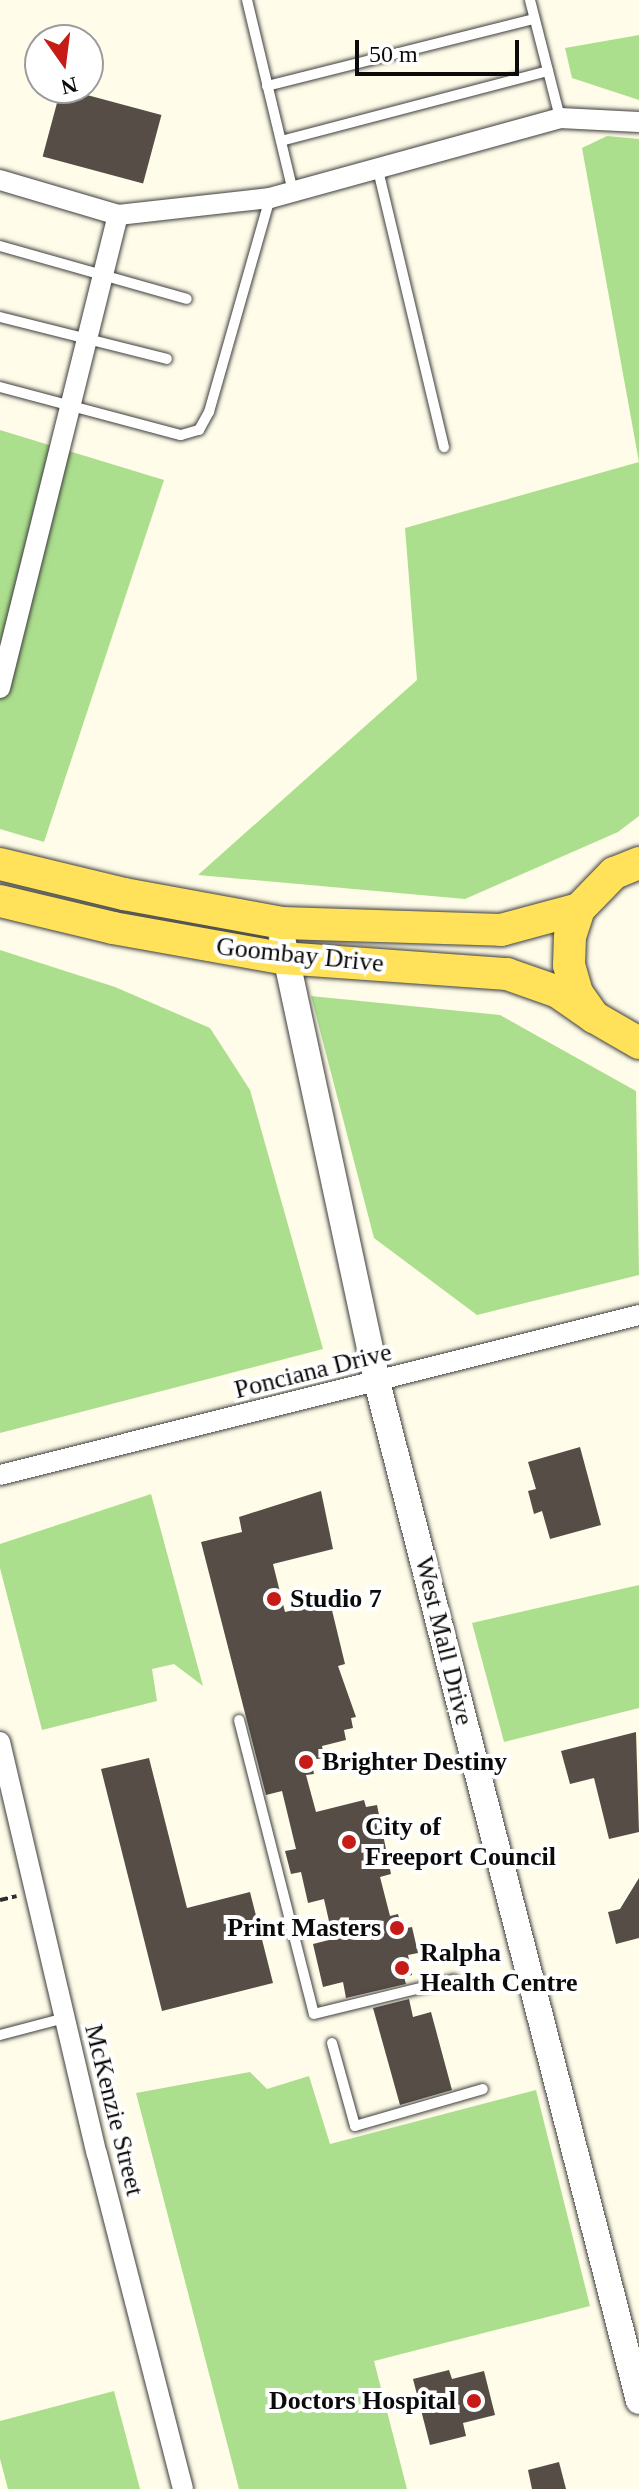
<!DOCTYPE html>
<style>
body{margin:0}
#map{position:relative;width:639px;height:2489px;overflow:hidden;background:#fffce9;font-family:"Times New Roman",serif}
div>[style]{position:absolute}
.forest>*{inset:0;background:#acdf8d}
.building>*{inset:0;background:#554d46;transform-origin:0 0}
.path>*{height:4px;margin-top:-2px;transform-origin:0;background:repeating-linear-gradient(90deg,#2d2d2d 0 8px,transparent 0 12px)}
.roads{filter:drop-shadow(0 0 2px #3e3e3e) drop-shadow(0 0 2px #3e3e3e)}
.service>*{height:10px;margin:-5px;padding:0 5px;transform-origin:5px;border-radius:5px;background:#fff}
.minor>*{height:20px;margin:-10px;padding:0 10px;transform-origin:10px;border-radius:10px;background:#fff}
.tertiary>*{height:26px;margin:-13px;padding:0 13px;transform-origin:13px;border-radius:13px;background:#fff}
.primary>*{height:32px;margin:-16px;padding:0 16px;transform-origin:16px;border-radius:16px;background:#ffe259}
.dots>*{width:22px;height:22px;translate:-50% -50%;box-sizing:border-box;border:4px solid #fff;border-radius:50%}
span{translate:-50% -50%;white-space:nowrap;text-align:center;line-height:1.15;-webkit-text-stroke:8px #fff;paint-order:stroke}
.street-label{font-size:26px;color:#0b0b0b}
.poi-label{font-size:26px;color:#0b0b0b;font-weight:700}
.left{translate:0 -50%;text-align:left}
.right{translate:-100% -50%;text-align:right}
.north{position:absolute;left:24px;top:24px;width:80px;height:80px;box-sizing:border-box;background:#fff;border:2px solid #9d9d9d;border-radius:50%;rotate:166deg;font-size:22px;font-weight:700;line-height:32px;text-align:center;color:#0b0b0b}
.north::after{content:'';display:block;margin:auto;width:28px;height:36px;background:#c71b17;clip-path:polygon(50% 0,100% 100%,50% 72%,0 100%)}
.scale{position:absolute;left:355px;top:40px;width:164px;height:36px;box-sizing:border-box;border:4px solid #0b0b0b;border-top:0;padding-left:10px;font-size:24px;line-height:28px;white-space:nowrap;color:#0b0b0b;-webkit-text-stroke:6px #fff;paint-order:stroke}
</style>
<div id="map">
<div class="forest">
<i style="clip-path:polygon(639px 35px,639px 100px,572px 78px,565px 48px)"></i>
<i style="clip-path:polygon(607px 136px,639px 139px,639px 816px,618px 832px,465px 899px,198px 875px,417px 680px,405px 528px,639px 462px,582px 148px)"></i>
<i style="clip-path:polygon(0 430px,164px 480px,44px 842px,0 829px)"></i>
<i style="clip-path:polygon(0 950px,115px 987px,210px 1028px,250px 1090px,323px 1349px,0 1433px)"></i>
<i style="clip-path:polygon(311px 996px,500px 1015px,636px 1091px,639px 1275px,477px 1315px,374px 1238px)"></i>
<i style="clip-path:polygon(151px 1494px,203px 1686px,174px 1664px,152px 1669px,157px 1701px,42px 1730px,0 1568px,0 1544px)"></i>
<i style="clip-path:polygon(639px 1585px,639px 1708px,504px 1742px,472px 1623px)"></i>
<i style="clip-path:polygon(250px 2072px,267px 2089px,309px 2076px,330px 2144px,536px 2090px,590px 2306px,374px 2361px,407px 2489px,239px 2489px,136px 2093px)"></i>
<i style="clip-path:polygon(114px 2391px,140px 2489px,8px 2489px,0 2459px,0 2421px)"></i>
</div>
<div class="building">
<i style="left:61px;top:88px;width:104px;height:71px;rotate:15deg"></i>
<i style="clip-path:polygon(580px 1447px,601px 1525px,550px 1539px,542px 1511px,534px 1514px,528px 1491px,536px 1489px,528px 1462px)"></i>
<i style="clip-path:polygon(321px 1491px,333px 1549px,273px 1564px,285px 1612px,330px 1602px,345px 1664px,338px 1666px,356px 1717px,351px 1718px,353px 1728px,344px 1730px,346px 1740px,322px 1746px,324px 1758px,311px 1760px,314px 1774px,306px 1775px,316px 1812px,364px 1800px,366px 1807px,377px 1805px,391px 1874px,380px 1877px,390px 1916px,398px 1914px,402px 1929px,412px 1927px,418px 1953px,408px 1955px,412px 1975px,404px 1977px,406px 1984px,346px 1998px,343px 1982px,323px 1987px,313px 1944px,333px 1939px,324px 1899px,308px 1903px,301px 1872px,291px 1874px,285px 1851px,296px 1849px,282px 1791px,266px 1795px,201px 1542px,242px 1532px,239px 1517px)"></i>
<i style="clip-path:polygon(636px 1732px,639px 1832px,609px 1839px,594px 1778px,570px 1784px,561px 1751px)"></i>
<i style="clip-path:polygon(149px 1758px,187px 1908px,250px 1892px,273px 1983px,162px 2011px,101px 1769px)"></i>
<i style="clip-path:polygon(639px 1878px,639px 1938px,616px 1944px,608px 1912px,620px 1909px)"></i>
<i style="clip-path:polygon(409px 1999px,413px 2017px,431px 2012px,452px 2090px,400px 2105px,373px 2008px)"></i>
<i style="clip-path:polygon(449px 2370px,452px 2379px,484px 2371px,495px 2415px,463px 2423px,466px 2436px,430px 2445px,413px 2379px)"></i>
<i style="clip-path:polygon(559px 2462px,566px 2489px,532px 2489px,528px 2470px)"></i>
</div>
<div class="path">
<i style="left:0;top:1900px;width:17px;rotate:-13deg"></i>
</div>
<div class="roads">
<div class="service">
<i style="left:247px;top:0;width:197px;rotate:76.5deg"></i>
<i style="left:530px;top:0;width:122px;rotate:75.7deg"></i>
<i style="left:267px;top:86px;width:275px;rotate:-14.1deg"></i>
<i style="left:281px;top:141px;width:276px;rotate:-14.7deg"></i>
<i style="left:378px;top:170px;width:285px;rotate:76.6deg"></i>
<i style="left:0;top:246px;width:194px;rotate:15.8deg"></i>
<i style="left:0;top:317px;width:172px;rotate:14.1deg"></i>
<i style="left:0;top:387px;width:187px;rotate:14.9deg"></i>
<i style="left:181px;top:435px;width:19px;rotate:-16deg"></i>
<i style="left:199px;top:430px;width:21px;rotate:-61deg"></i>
<i style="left:209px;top:412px;width:223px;rotate:-74.1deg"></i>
<i style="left:239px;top:1720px;width:303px;rotate:75.7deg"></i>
<i style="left:314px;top:2014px;width:144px;rotate:-13.7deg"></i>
<i style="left:0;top:2035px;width:67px;rotate:-14.7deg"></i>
<i style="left:332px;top:2043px;width:86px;rotate:74.5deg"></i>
<i style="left:355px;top:2126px;width:133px;rotate:-16.1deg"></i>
</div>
<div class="minor">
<i style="left:0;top:180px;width:123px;rotate:16.5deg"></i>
<i style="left:118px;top:215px;width:153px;rotate:-6.4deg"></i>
<i style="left:270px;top:198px;width:301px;rotate:-15.4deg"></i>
<i style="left:560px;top:118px;width:79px;rotate:2.9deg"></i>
<i style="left:0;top:688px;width:487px;rotate:-76deg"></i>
<i style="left:0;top:1475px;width:659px;rotate:-14.06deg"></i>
<i style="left:0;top:1742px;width:423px;rotate:76.8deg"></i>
<i style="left:97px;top:2154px;width:346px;rotate:75.6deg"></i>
</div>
<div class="tertiary">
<i style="left:282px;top:938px;width:454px;rotate:77.9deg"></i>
<i style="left:377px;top:1382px;width:1052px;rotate:75.58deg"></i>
</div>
<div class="primary">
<i style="left:639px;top:863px;width:27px;rotate:158deg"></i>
<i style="left:614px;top:873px;width:50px;rotate:134.2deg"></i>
<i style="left:579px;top:909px;width:28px;rotate:108deg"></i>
<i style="left:570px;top:936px;width:29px;rotate:92deg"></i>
<i style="left:569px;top:965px;width:29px;rotate:74deg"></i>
<i style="left:577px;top:993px;width:29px;rotate:55deg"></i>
<i style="left:594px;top:1017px;width:52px;rotate:30deg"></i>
<i style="left:0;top:864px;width:128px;rotate:13.6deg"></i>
<i style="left:124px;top:894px;width:161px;rotate:10.4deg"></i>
<i style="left:282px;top:923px;width:219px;rotate:1.8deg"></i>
<i style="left:501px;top:930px;width:81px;rotate:-15.1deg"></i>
<i style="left:0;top:901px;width:116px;rotate:13.4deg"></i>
<i style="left:113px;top:928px;width:172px;rotate:10.1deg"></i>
<i style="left:282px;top:958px;width:226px;rotate:4.1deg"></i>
<i style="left:507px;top:974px;width:54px;rotate:19.4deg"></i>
<i style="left:558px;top:992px;width:44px;rotate:34.8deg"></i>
</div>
</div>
<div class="dots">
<i style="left:274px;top:1599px;background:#c71b17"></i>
<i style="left:306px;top:1762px;background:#c71b17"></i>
<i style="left:349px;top:1842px;background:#c71b17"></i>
<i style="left:397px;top:1928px;background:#c71b17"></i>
<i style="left:402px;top:1968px;background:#c71b17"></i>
<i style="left:474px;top:2401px;background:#c71b17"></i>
</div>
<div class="street-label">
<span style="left:300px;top:955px;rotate:6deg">Goombay Drive</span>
<span style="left:313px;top:1371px;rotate:-14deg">Ponciana Drive</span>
<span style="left:444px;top:1641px;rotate:76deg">West Mall Drive</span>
<span style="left:114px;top:2110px;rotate:76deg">McKenzie Street</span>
</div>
<div class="poi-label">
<span class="left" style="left:290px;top:1599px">Studio 7</span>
<span class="left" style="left:322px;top:1762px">Brighter Destiny</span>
<span class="left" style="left:365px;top:1842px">City of<br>Freeport Council</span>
<span class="right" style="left:381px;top:1928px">Print Masters</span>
<span class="left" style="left:420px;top:1968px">Ralpha<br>Health Centre</span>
<span class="right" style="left:456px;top:2401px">Doctors Hospital</span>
</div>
<div class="north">N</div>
<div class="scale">50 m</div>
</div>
